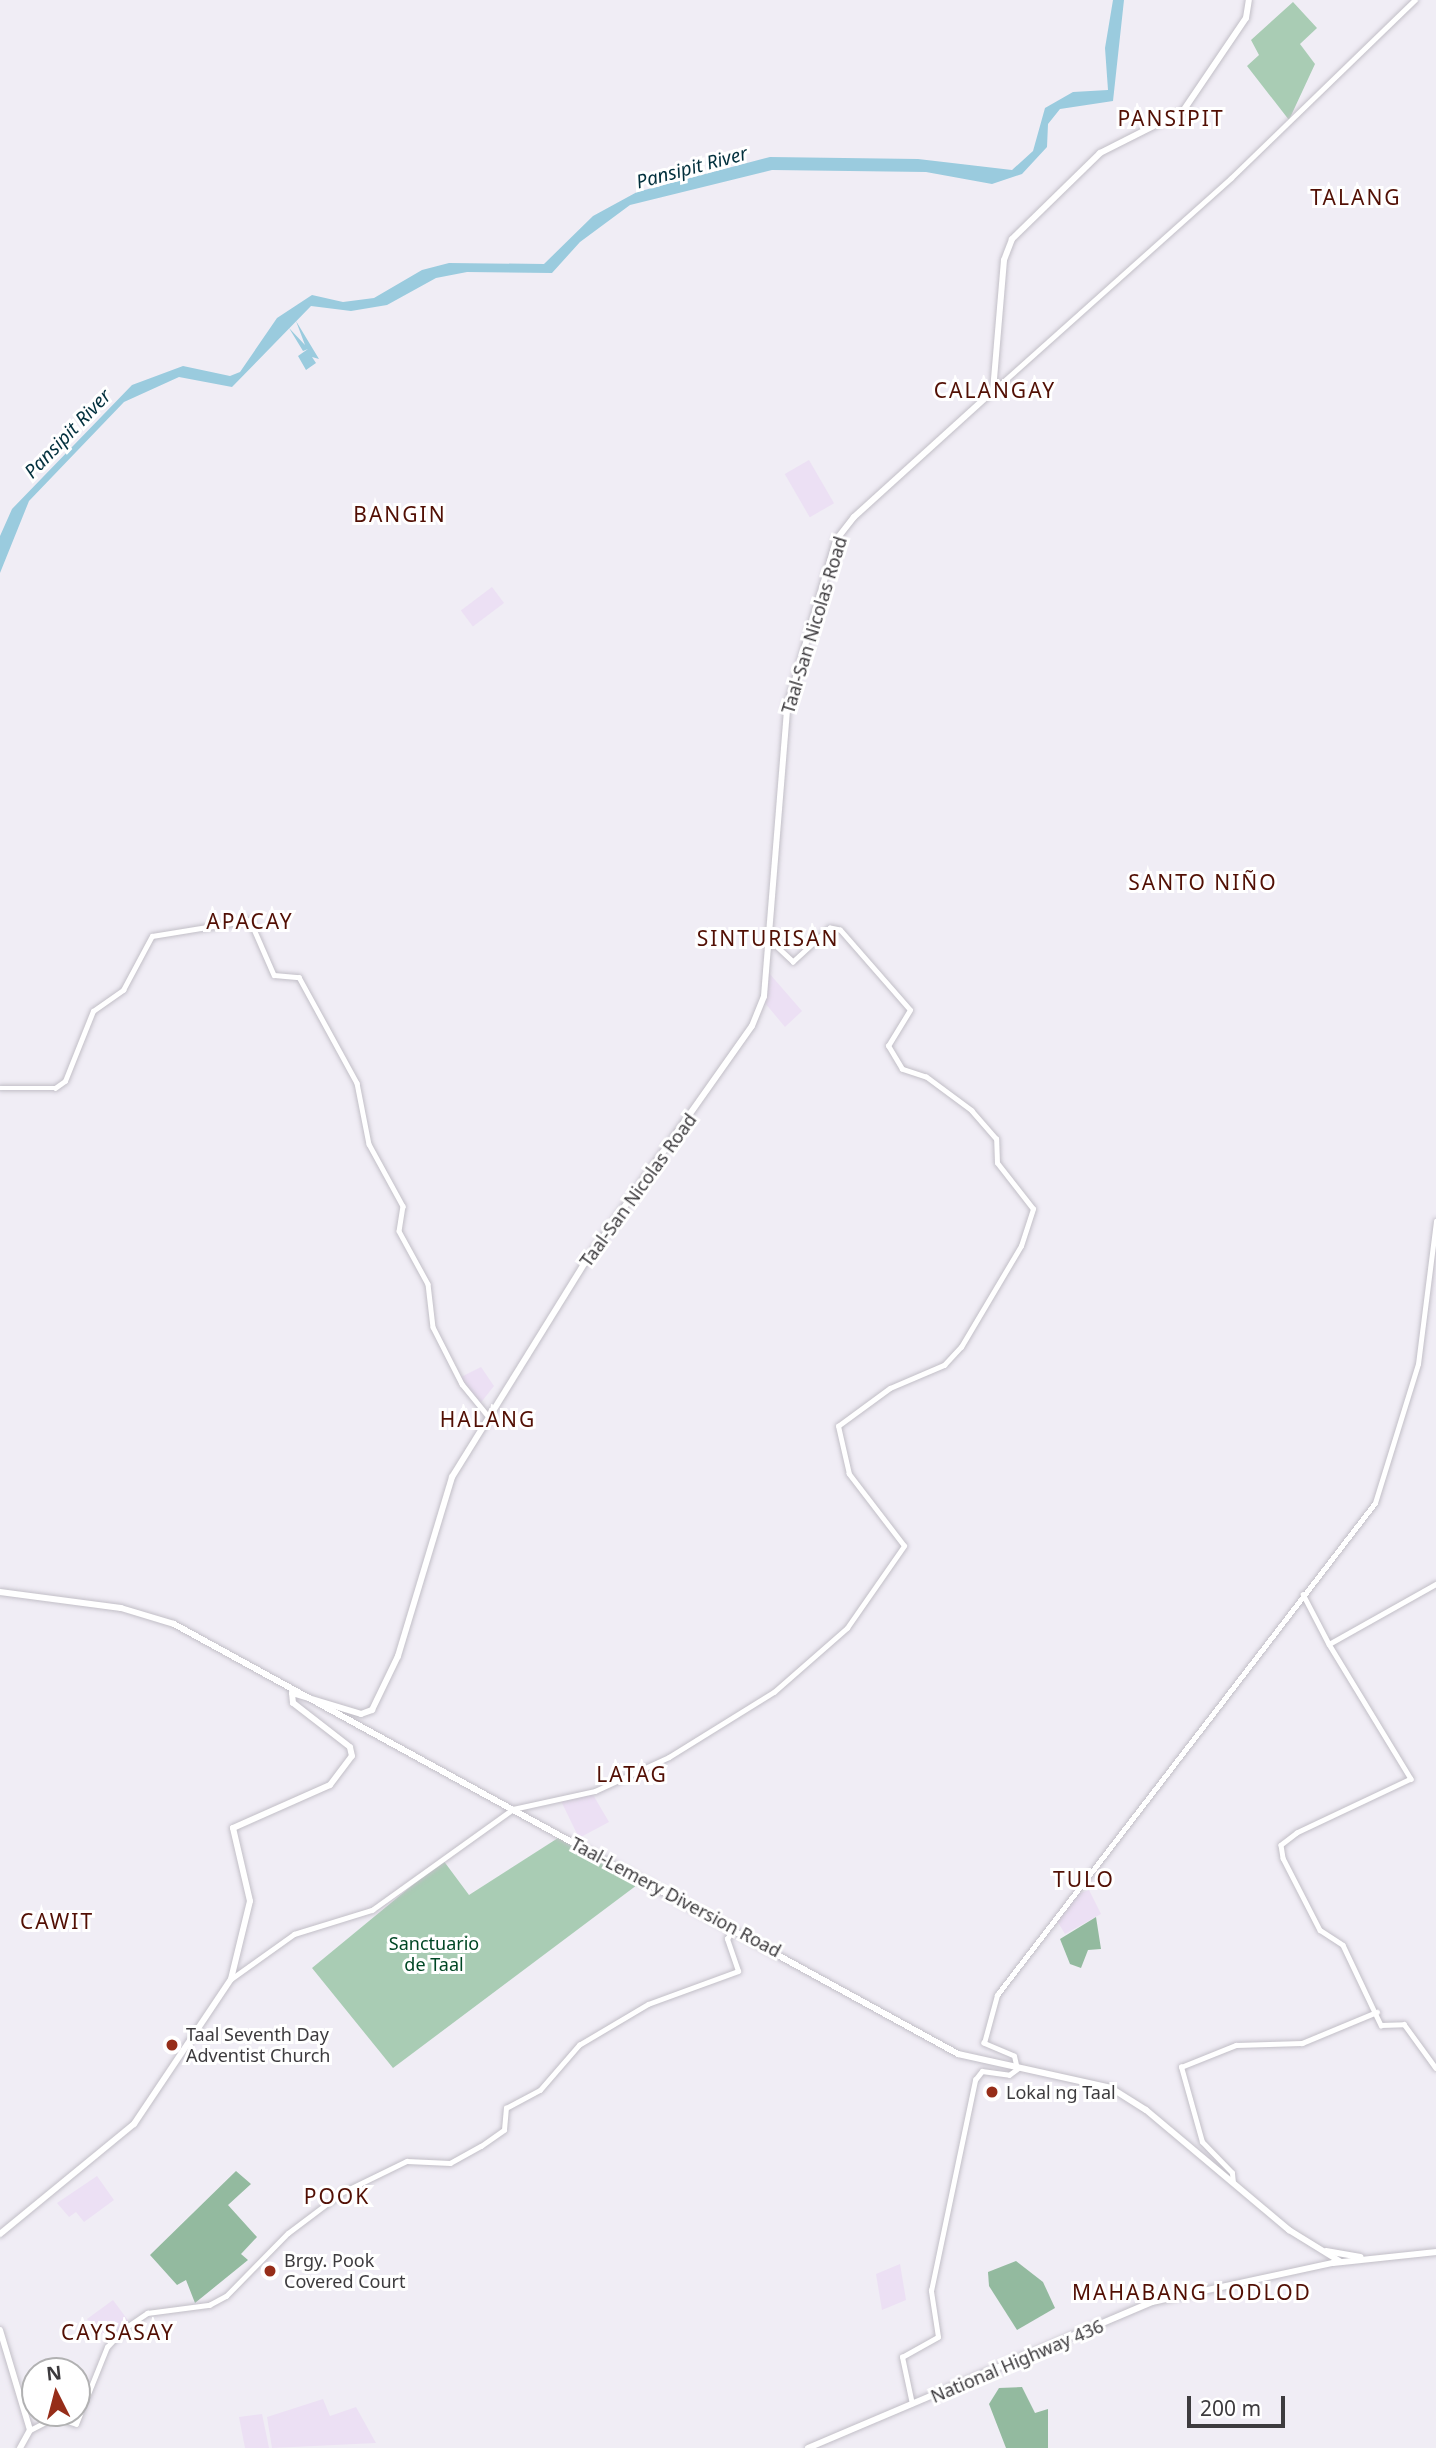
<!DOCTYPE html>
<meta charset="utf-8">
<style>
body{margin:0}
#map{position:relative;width:1436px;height:2448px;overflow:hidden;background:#f0edf5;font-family:"Noto Sans",sans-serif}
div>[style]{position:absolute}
.education>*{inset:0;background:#ece0f4;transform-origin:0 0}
.green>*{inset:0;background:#a9ccb4}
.forest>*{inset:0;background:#93ba9f}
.water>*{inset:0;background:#9acbde}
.roads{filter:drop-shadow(0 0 2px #c2bfc7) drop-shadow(0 0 2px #c2bfc7)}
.minor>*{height:4.5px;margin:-2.25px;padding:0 2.25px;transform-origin:2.25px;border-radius:2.25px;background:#fff}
.major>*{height:6px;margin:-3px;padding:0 3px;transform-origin:3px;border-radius:3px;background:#fff}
.dots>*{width:19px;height:19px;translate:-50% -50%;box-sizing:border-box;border:4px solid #fff;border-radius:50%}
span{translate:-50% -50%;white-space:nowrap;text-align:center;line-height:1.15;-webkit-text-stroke:6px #fff;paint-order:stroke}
.street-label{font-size:18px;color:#3d3b3e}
.park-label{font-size:18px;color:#004725}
.poi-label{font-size:18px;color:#3d3b3e}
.left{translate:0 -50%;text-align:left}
.water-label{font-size:19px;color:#02303d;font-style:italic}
.quarter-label{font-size:21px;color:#520f04;letter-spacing:2px}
.north{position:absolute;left:21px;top:2357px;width:70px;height:70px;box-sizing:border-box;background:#fff;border:2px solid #b1b1b2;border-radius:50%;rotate:354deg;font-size:19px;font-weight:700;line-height:28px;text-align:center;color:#3d3b3e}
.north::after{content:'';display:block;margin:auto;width:24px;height:32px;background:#962d19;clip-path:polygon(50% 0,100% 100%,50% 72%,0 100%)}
.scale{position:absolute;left:1187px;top:2396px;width:98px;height:32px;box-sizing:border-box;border:4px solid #3d3b3e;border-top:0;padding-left:9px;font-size:21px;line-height:24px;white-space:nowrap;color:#3d3b3e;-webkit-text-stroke:5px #fff;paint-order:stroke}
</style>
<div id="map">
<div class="education">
<i style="left:809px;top:460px;width:50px;height:28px;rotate:60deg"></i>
<i style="left:492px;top:587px;width:20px;height:39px;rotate:53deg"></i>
<i style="clip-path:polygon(769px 973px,802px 1011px,785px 1027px,765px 1003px)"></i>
<i style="clip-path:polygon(481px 1367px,494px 1386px,479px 1405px,459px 1378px)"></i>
<i style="clip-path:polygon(592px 1793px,609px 1822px,579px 1838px,561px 1801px)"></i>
<i style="clip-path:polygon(1089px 1890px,1101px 1914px,1065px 1934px,1056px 1919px,1075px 1895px)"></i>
<i style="clip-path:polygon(97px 2176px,114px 2200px,84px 2222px,76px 2212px,69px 2217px,57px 2203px)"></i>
<i style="clip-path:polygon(900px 2264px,906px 2300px,882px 2310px,876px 2274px)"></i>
<i style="clip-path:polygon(113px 2300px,130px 2323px,109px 2342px,87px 2319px)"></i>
<i style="clip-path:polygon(323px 2399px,330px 2416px,356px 2407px,376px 2443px,272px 2448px,267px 2417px)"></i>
<i style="clip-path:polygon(262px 2414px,269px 2448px,245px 2448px,239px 2417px)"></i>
</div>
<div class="green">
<i style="clip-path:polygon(1293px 2px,1317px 28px,1300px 44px,1315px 64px,1289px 120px,1247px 66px,1259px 55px,1251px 40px)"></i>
<i style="clip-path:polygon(558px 1838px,641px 1882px,393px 2068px,312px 1968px,443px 1860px,469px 1895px)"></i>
</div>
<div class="forest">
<i style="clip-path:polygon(1096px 1917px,1101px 1949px,1088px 1950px,1081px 1968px,1070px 1964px,1060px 1939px)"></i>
<i style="clip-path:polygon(236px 2171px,251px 2184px,228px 2205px,257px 2237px,241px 2254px,248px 2260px,195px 2303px,186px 2280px,177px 2285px,150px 2255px)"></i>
<i style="clip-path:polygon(1016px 2261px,1043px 2282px,1055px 2308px,1017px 2330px,989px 2286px,988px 2272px)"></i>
<i style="clip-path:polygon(1022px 2387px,1035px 2413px,1048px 2409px,1048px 2448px,1006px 2448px,989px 2404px,999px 2388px)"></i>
</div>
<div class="water">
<i style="clip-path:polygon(1113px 0,1124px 0,1113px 101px,1060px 109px,1048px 124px,1047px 147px,1022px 174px,992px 184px,926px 172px,772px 170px,630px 205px,580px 242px,552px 273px,467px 272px,436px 278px,387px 305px,351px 311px,311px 306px,232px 387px,179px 377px,124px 402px,29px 501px,0 573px,0 536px,12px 509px,132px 385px,183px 366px,230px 376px,240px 372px,277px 318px,312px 295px,343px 302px,374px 298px,422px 270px,449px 263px,544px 264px,593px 216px,637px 192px,770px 157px,918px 159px,1012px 170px,1033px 151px,1045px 108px,1073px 92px,1108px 90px,1105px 48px)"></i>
<i style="clip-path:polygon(296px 321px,319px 359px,312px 357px,316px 363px,306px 370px,298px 356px,308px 349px,303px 351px,289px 328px,305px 345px)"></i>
</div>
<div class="roads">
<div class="minor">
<i style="left:993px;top:391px;width:319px;rotate:-41.8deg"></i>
<i style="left:1231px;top:178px;width:256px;rotate:-44.1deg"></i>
<i style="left:0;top:1088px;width:55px"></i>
<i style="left:55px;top:1088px;width:12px;rotate:-35deg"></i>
<i style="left:65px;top:1081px;width:75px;rotate:-68.2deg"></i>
<i style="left:93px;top:1011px;width:37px;rotate:-35deg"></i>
<i style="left:123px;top:990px;width:61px;rotate:-61.8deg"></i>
<i style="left:152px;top:936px;width:99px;rotate:-9.3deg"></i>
<i style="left:250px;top:920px;width:60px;rotate:66.4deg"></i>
<i style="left:274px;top:975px;width:25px;rotate:5deg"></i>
<i style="left:299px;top:977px;width:121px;rotate:61.3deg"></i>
<i style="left:357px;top:1083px;width:62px;rotate:78.9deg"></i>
<i style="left:369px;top:1144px;width:71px;rotate:61.3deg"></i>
<i style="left:403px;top:1206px;width:25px;rotate:99deg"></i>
<i style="left:399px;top:1231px;width:60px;rotate:61.3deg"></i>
<i style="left:428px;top:1284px;width:43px;rotate:83.4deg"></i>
<i style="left:433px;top:1327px;width:64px;rotate:63deg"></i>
<i style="left:462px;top:1384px;width:43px;rotate:50.7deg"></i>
<i style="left:1303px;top:1594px;width:56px;rotate:62.5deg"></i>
<i style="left:1329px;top:1644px;width:123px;rotate:-29.3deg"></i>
<i style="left:1329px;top:1644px;width:158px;rotate:58.7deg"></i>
<i style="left:1411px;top:1779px;width:126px;rotate:154.7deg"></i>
<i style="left:1297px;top:1833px;width:20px;rotate:143deg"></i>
<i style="left:1281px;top:1845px;width:13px;rotate:81deg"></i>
<i style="left:1283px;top:1858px;width:81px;rotate:62.8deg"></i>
<i style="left:1320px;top:1930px;width:27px;rotate:33deg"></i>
<i style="left:1343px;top:1945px;width:89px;rotate:64.6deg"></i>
<i style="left:1381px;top:2025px;width:23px;rotate:-2deg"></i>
<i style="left:1404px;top:2024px;width:54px;rotate:54deg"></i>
<i style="left:231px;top:1979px;width:77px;rotate:-35.5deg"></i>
<i style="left:294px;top:1934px;width:82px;rotate:-17.1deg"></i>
<i style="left:372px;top:1910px;width:173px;rotate:-35.6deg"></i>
<i style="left:513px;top:1809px;width:84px;rotate:-12.4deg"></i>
<i style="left:595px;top:1791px;width:81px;rotate:-24.7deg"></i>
<i style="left:669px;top:1757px;width:123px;rotate:-31.8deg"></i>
<i style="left:774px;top:1692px;width:97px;rotate:-41.2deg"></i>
<i style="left:847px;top:1628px;width:100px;rotate:-55.2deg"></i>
<i style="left:904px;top:1546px;width:91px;rotate:-127.4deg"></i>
<i style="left:849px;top:1474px;width:49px;rotate:-102.9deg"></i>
<i style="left:838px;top:1426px;width:64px;rotate:-36.2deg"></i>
<i style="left:890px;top:1388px;width:59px;rotate:-23.1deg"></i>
<i style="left:944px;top:1365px;width:25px;rotate:-47deg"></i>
<i style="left:961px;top:1347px;width:117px;rotate:-59.3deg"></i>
<i style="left:1021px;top:1246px;width:39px;rotate:-72deg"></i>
<i style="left:1033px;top:1209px;width:58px;rotate:-128deg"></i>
<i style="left:997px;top:1163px;width:24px;rotate:-92deg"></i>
<i style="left:996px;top:1139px;width:37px;rotate:-131deg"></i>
<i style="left:972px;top:1111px;width:57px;rotate:-143.5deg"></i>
<i style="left:926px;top:1077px;width:25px;rotate:-162deg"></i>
<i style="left:902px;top:1069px;width:27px;rotate:-121deg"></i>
<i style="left:888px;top:1046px;width:42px;rotate:-58.6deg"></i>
<i style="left:910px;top:1010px;width:106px;rotate:-131.2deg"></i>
<i style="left:840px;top:930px;width:10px;rotate:-169deg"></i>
<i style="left:830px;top:928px;width:50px;rotate:137.4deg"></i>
<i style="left:793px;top:962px;width:34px;rotate:-137deg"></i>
<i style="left:1233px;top:2183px;width:10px;rotate:-96deg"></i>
<i style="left:1232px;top:2173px;width:43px;rotate:-134.1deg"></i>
<i style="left:1202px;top:2142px;width:78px;rotate:-105.6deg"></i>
<i style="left:1181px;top:2067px;width:59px;rotate:-21.8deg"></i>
<i style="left:1236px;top:2045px;width:66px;rotate:-1.7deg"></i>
<i style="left:1302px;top:2043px;width:81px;rotate:-22.5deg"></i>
<i style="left:912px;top:2404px;width:48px;rotate:-102deg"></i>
<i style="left:902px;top:2357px;width:41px;rotate:-29.1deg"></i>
<i style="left:938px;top:2337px;width:47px;rotate:-98.7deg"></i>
<i style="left:931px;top:2291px;width:216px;rotate:-78.2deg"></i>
<i style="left:975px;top:2080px;width:11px;rotate:-52deg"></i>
<i style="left:982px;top:2071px;width:27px;rotate:8deg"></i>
<i style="left:1009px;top:2075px;width:10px;rotate:-37deg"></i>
<i style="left:1017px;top:2069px;width:13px;rotate:-103deg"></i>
<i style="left:1014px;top:2056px;width:33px;rotate:-157deg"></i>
<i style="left:984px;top:2043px;width:50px;rotate:-74.8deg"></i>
<i style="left:997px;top:1995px;width:620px;rotate:-52.47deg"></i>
<i style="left:1375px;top:1503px;width:145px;rotate:-72.8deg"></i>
<i style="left:1418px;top:1364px;width:144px;rotate:-82.8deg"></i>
<i style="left:30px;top:2430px;width:29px;rotate:-27deg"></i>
<i style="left:56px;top:2417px;width:21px;rotate:19deg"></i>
<i style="left:76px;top:2424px;width:83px;rotate:-68.1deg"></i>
<i style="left:107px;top:2347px;width:26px;rotate:-47deg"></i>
<i style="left:125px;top:2328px;width:27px;rotate:-34deg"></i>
<i style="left:147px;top:2313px;width:63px;rotate:-7.4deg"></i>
<i style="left:209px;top:2305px;width:19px;rotate:-28deg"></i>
<i style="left:226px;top:2296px;width:88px;rotate:-45.5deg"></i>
<i style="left:288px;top:2233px;width:66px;rotate:-37deg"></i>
<i style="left:341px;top:2193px;width:73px;rotate:-25.9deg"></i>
<i style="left:407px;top:2161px;width:43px;rotate:2.7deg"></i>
<i style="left:450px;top:2163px;width:35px;rotate:-29deg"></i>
<i style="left:481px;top:2146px;width:28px;rotate:-35deg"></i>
<i style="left:504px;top:2130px;width:22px;rotate:-85deg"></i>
<i style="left:506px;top:2108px;width:38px;rotate:-28deg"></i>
<i style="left:540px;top:2090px;width:60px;rotate:-49.1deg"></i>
<i style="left:579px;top:2045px;width:80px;rotate:-30.7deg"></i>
<i style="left:648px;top:2004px;width:96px;rotate:-20.1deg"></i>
<i style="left:738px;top:1971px;width:34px;rotate:-109deg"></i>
<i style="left:727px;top:1939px;width:12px;rotate:-59deg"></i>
</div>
<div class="major">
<i style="left:0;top:1592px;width:122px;rotate:7.5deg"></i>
<i style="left:121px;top:1608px;width:55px;rotate:16.8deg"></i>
<i style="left:174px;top:1624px;width:894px;rotate:28.74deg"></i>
<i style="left:958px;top:2054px;width:157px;rotate:12.5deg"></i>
<i style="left:1111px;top:2088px;width:41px;rotate:32.2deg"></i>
<i style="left:1146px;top:2110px;width:187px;rotate:40deg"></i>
<i style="left:1289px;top:2230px;width:61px;rotate:31.6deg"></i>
<i style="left:0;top:2234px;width:173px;rotate:-39.4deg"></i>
<i style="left:134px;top:2124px;width:174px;rotate:-56.2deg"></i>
<i style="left:231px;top:1979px;width:80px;rotate:-76.3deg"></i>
<i style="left:250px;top:1901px;width:75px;rotate:-103.1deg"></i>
<i style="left:233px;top:1828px;width:106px;rotate:-23.9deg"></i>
<i style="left:330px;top:1785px;width:36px;rotate:-53deg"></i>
<i style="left:352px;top:1756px;width:9px;rotate:-103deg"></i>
<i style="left:350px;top:1747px;width:72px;rotate:-142.3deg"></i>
<i style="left:293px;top:1703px;width:10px;rotate:-96deg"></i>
<i style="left:292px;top:1693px;width:72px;rotate:16.9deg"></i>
<i style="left:361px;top:1714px;width:12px;rotate:-20deg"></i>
<i style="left:372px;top:1710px;width:60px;rotate:-64.3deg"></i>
<i style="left:398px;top:1656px;width:187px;rotate:-73.2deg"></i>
<i style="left:452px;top:1477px;width:251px;rotate:-58.2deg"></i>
<i style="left:584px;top:1264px;width:291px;rotate:-54.8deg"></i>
<i style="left:752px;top:1026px;width:32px;rotate:-68deg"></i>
<i style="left:764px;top:996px;width:290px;rotate:-85.4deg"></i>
<i style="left:787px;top:707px;width:174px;rotate:-73.6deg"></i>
<i style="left:836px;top:540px;width:29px;rotate:-52deg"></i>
<i style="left:854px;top:517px;width:188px;rotate:-42.2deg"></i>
<i style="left:993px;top:391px;width:131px;rotate:-85.2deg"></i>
<i style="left:1004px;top:260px;width:22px;rotate:-69deg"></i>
<i style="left:1012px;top:239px;width:123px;rotate:-44.3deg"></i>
<i style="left:1100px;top:153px;width:93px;rotate:-26.8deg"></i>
<i style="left:1183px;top:111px;width:112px;rotate:-55.9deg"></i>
<i style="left:1246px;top:18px;width:18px;rotate:-81deg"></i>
<i style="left:1326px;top:2251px;width:35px;rotate:10deg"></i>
<i style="left:0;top:2330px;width:104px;rotate:73.3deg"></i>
<i style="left:30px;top:2430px;width:21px;rotate:119deg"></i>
<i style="left:808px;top:2448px;width:374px;rotate:-23deg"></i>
<i style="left:1152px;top:2302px;width:185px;rotate:-12.2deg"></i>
<i style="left:1333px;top:2263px;width:104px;rotate:-6.1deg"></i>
</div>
</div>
<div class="dots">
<i style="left:172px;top:2045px;background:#962d19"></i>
<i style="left:992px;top:2092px;background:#962d19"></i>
<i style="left:270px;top:2271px;background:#962d19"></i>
</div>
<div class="street-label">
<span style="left:814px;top:625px;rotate:-73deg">Taal-San Nicolas Road</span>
<span style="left:638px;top:1190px;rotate:-54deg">Taal-San Nicolas Road</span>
<span style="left:676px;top:1897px;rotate:28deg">Taal-Lemery Diversion Road</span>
<span style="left:1017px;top:2361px;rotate:-23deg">National Highway 436</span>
</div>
<div class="park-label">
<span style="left:434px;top:1954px">Sanctuario<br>de Taal</span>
</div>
<div class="poi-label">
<span class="left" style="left:186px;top:2045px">Taal Seventh Day<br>Adventist Church</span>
<span class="left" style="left:1006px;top:2092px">Lokal ng Taal</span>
<span class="left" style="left:284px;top:2271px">Brgy. Pook<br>Covered Court</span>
</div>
<div class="water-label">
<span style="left:692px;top:168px;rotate:-15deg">Pansipit River</span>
<span style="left:68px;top:434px;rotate:-46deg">Pansipit River</span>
</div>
<div class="quarter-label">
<span style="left:1171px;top:118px">PANSIPIT</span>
<span style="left:1356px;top:197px">TALANG</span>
<span style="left:995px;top:390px">CALANGAY</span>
<span style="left:400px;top:514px">BANGIN</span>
<span style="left:1203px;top:882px">SANTO NIÑO</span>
<span style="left:250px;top:921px">APACAY</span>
<span style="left:768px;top:938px">SINTURISAN</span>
<span style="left:488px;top:1419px">HALANG</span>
<span style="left:632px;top:1774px">LATAG</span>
<span style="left:1084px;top:1879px">TULO</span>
<span style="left:57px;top:1921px">CAWIT</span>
<span style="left:337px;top:2196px">POOK</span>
<span style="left:1192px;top:2292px">MAHABANG LODLOD</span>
<span style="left:118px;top:2332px">CAYSASAY</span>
</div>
<div class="north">N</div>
<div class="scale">200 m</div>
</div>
